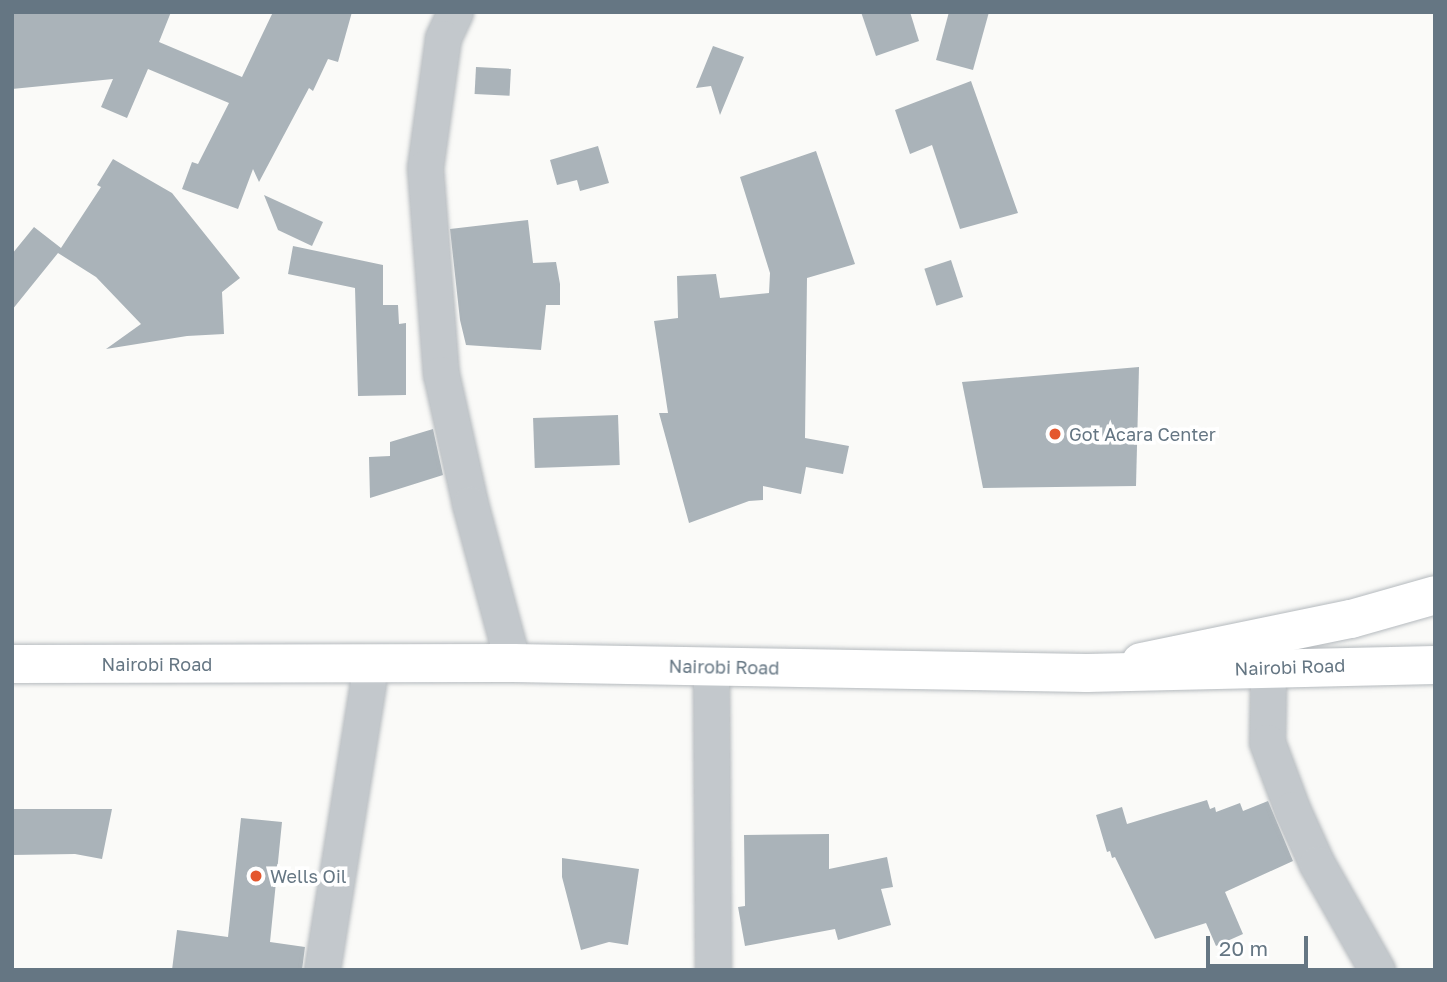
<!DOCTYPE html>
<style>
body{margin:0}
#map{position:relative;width:1447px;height:982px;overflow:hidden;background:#fafaf8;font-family:"Golos Text",sans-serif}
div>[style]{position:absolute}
.building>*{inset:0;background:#aab3b9;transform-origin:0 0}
.roads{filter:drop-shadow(0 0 2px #b5babe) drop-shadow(0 0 2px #b5babe)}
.minor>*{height:35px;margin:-17.5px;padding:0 17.5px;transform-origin:17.5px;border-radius:17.5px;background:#c3c8cc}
.major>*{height:38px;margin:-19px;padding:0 19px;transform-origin:19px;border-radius:19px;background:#fff}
.highway>*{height:38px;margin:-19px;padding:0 19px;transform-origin:19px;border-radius:19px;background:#fff}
.dots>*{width:19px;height:19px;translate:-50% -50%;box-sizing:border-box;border:4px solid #fff;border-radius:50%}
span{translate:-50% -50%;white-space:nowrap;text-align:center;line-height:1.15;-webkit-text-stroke:7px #fff;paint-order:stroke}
.poi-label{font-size:18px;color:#657683}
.left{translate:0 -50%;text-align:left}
.street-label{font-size:18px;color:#657683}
.frame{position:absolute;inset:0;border:14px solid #657683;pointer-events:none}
.scale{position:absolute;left:1206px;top:936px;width:102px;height:32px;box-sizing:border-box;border:4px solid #657683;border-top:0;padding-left:9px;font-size:21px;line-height:24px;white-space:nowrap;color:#657683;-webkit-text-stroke:5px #fff;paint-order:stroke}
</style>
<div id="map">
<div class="building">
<i style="clip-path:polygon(12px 12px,171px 12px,159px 42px,242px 77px,273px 12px,352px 12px,338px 62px,328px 59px,313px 91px,309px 88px,259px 182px,253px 169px,238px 209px,182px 189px,192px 162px,198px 164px,229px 103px,148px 69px,127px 118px,101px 107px,113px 79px,12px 89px)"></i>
<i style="clip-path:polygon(861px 12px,910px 12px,919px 41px,876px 56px)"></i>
<i style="clip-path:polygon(949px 12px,989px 12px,973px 70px,936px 60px)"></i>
<i style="clip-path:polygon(713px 46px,744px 57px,720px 115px,711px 86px,696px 88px)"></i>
<i style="left:476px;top:67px;width:35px;height:27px;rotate:3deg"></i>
<i style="clip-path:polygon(971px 81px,1018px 213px,960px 229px,932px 145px,910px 154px,895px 110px)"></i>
<i style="clip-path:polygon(598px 146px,609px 183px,580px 191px,577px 180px,557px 185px,550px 160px)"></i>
<i style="clip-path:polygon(816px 151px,855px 264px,807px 278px,805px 438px,849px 446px,843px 474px,806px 467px,801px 494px,763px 486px,763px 500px,749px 501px,689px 523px,659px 413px,668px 413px,654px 321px,678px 318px,677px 276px,716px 274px,720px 298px,769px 293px,770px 273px,740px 177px)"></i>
<i style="clip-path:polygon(113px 159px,172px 193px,240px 278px,222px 292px,224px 334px,187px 336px,106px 349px,141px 324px,96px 277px,58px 253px,12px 310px,12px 254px,34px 227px,61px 248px,101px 187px,97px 185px)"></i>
<i style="clip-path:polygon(264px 195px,323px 222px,312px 246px,278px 230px)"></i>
<i style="clip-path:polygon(528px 220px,533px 263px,556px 262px,560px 284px,560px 305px,546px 305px,541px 350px,466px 345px,460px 320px,450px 229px)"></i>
<i style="clip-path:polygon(293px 246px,383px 265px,383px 305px,398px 305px,399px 324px,406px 323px,406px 395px,358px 396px,355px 288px,288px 274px)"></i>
<i style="left:951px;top:260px;width:39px;height:28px;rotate:72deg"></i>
<i style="clip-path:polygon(1139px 367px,1136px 486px,983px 488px,962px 382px)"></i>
<i style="left:618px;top:415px;width:50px;height:85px;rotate:88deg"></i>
<i style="clip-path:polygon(433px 429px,443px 475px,370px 498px,369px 457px,390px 456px,390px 442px)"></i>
<i style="clip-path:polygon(1207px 800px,1210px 809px,1215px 807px,1216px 812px,1240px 803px,1243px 811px,1268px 801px,1293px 861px,1225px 892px,1243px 934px,1216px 946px,1206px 923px,1155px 939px,1115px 857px,1112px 858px,1110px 851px,1107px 852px,1096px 815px,1122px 807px,1127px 824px)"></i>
<i style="clip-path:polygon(12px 809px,112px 809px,102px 859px,75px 854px,12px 855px)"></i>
<i style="clip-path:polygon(241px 818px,282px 822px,270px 942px,305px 947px,302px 970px,172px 970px,177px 930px,228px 937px)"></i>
<i style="clip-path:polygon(829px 834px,829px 869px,887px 857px,893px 887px,881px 889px,891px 925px,838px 940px,835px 929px,745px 946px,738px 907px,745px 906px,744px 835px)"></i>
<i style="clip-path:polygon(562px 858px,639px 869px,628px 945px,609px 942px,581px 950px,562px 877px)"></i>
</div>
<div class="roads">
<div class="minor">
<i style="left:455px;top:12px;width:29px;rotate:115deg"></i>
<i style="left:443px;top:38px;width:131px;rotate:97.9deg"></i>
<i style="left:425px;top:168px;width:207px;rotate:85.6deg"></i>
<i style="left:441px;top:374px;width:133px;rotate:77.4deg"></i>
<i style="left:470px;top:504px;width:165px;rotate:74.9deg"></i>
<i style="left:711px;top:683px;width:287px;rotate:89.6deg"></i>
<i style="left:1268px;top:689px;width:53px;rotate:91.1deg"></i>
<i style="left:1267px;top:742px;width:72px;rotate:69.5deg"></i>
<i style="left:1292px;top:809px;width:60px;rotate:65.6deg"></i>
<i style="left:1317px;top:864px;width:122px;rotate:60.5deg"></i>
<i style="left:322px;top:970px;width:290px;rotate:-80.9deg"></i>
</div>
<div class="major">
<i style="left:1141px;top:662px;width:214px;rotate:-11.6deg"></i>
<i style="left:1351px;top:619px;width:87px;rotate:-15.9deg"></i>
</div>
<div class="highway">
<i style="left:12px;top:664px;width:501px;rotate:-0.11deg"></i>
<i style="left:513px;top:663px;width:574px;rotate:1deg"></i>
<i style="left:1087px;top:673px;width:348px;rotate:-1.3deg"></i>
</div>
</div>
<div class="dots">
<i style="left:1055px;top:434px;background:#e4572e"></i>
<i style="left:256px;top:876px;background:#e4572e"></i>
</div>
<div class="poi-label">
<span class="left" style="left:1069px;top:434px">Got Acara Center</span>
<span class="left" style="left:270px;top:876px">Wells Oil</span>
</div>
<div class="street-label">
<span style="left:157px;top:664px">Nairobi Road</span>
<span style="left:724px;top:667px;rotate:1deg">Nairobi Road</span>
<span style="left:1290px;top:667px;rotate:-2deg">Nairobi Road</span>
</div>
<div class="frame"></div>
<div class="scale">20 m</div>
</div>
